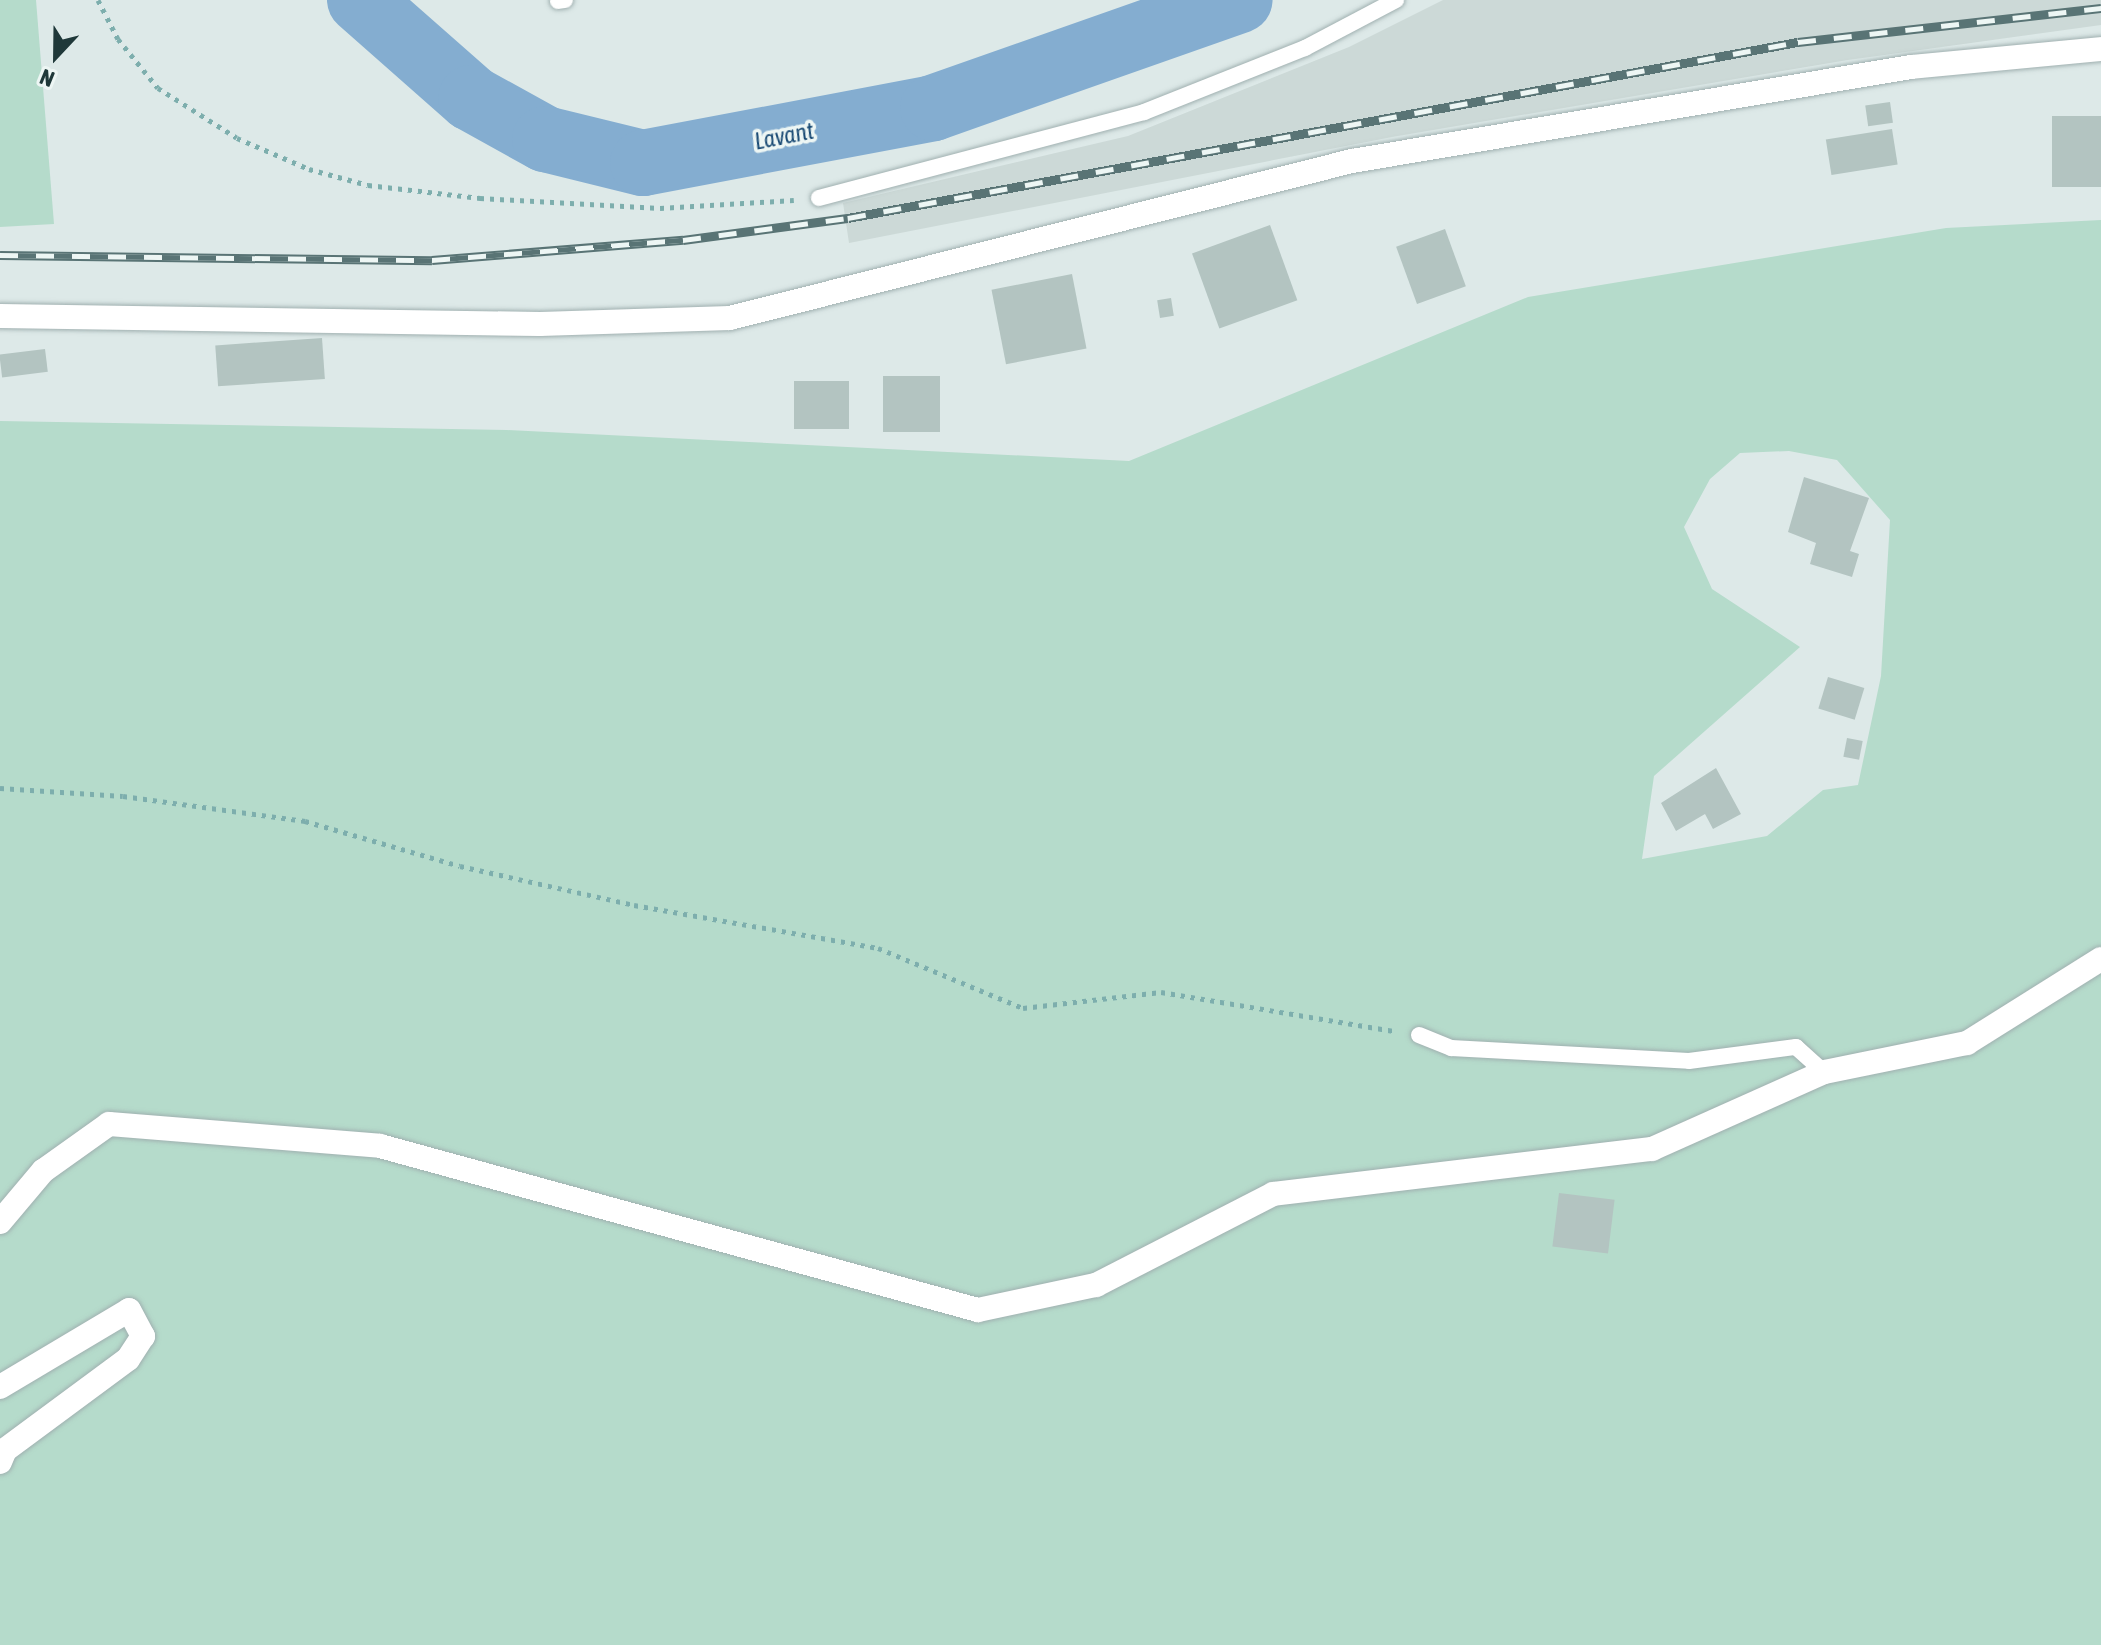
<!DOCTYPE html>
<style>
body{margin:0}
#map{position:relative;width:2101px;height:1645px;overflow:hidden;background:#dde9e8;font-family:"Asap Condensed",sans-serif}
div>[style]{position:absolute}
.built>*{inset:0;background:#ccd9d7}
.green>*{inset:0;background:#b5dbcb}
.river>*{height:66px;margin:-33px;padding:0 33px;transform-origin:33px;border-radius:33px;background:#84add0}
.building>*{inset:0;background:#b3c4c1;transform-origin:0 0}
.path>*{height:5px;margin-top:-2.5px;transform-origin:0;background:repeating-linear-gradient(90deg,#7daead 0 4px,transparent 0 10px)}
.roads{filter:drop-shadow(0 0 2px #a0b0b0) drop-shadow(0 0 2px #a0b0b0)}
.service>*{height:16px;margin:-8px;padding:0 8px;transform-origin:8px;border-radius:8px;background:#fff}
.minor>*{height:24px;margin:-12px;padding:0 12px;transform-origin:12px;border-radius:12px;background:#fff}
.rail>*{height:9px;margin-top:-4.5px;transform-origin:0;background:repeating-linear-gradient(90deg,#edf6f4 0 18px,#597475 0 36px);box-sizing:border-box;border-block:2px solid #597475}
span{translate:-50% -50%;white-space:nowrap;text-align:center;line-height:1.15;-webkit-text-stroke:7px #edf6f4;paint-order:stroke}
.water-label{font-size:24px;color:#194a74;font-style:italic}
.north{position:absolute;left:16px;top:16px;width:80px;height:80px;-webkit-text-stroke:6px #edf6f4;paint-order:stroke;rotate:202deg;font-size:22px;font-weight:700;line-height:32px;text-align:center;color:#1f3839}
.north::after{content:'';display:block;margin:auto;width:28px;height:36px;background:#1f3839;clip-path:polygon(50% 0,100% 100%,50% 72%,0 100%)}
</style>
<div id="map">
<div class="built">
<i style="clip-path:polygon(1443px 0,2101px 0,2101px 25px,1848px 60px,1392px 137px,849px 243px,843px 203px,1128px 136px,1349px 47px)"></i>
</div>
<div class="green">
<i style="clip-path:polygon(0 0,36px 0,54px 224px,0 227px)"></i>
<i style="clip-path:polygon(evenodd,2101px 220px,2101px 1645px,0 1645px,0 421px,507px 430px,1129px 461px,1528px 297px,1946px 228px,2101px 220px,1789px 451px,1837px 460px,1890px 520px,1881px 676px,1858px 785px,1823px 790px,1767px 836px,1642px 859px,1654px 776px,1800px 647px,1712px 589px,1684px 527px,1710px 479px,1740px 453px,1789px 451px)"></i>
</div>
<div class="river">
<i style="left:360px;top:0;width:148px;rotate:41.4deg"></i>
<i style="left:471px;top:98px;width:85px;rotate:29deg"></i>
<i style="left:545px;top:139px;width:101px;rotate:13.8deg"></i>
<i style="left:643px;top:163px;width:295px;rotate:-10.7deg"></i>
<i style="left:933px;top:108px;width:325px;rotate:-19.4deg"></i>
</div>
<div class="building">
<i style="left:1890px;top:102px;width:21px;height:25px;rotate:82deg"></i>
<i style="left:2101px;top:116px;width:71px;height:49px;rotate:90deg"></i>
<i style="left:1892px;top:129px;width:36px;height:67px;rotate:81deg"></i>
<i style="left:1270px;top:225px;width:80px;height:83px;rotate:70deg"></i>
<i style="left:1445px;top:229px;width:61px;height:52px;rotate:70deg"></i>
<i style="left:1072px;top:274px;width:76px;height:82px;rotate:79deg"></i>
<i style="left:1171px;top:298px;width:18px;height:14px;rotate:81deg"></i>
<i style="left:322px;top:338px;width:41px;height:107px;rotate:86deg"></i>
<i style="left:45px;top:349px;width:23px;height:46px;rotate:83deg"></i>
<i style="left:940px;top:376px;width:56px;height:57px;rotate:90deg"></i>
<i style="left:849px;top:381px;width:48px;height:55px;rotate:90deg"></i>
<i style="clip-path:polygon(1804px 477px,1869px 498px,1850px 551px,1859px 554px,1852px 577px,1810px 564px,1816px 543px,1788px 532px)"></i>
<i style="left:1828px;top:677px;width:38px;height:33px;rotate:17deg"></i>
<i style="left:1847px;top:738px;width:16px;height:19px;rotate:11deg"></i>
<i style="clip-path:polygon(1716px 768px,1741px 814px,1713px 829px,1705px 814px,1676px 831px,1661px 803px)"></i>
<i style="left:1559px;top:1193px;width:56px;height:54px;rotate:7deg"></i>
</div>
<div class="path">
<i style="left:98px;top:0;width:44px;rotate:62.9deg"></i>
<i style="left:118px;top:39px;width:63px;rotate:50.8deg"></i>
<i style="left:158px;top:88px;width:93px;rotate:32.3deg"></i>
<i style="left:237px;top:138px;width:78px;rotate:23.3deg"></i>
<i style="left:309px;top:169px;width:61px;rotate:15.2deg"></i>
<i style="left:368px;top:185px;width:113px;rotate:6.6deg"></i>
<i style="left:480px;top:198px;width:180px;rotate:3.2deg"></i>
<i style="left:660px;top:208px;width:134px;rotate:-3.4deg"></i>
<i style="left:0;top:788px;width:123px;rotate:3.7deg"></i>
<i style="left:123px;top:796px;width:184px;rotate:7.8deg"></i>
<i style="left:305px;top:821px;width:161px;rotate:16.2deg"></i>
<i style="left:460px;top:866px;width:178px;rotate:12.6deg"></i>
<i style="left:634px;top:905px;width:248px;rotate:10deg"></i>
<i style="left:878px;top:948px;width:157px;rotate:22.5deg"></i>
<i style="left:1023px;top:1008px;width:139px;rotate:-6.6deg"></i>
<i style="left:1161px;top:992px;width:236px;rotate:9.5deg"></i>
</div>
<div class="roads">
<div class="service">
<i style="left:558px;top:1px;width:7px;rotate:-8deg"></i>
<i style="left:819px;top:198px;width:336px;rotate:-14.8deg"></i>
<i style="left:1144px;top:112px;width:173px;rotate:-21.7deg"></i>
<i style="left:1305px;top:48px;width:103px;rotate:-27.8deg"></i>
<i style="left:1419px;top:1035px;width:35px;rotate:22deg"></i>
<i style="left:1451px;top:1048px;width:238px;rotate:3.1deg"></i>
<i style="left:1689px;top:1061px;width:108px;rotate:-7.5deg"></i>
<i style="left:1796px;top:1047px;width:38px;rotate:42deg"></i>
</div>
<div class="minor">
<i style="left:0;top:316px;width:540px;rotate:0.85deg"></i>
<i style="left:540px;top:324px;width:190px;rotate:-1.8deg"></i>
<i style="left:730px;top:318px;width:642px;rotate:-14.17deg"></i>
<i style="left:1352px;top:161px;width:567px;rotate:-9.55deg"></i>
<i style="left:1911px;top:67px;width:191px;rotate:-5.4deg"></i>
<i style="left:0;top:1222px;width:67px;rotate:-49.9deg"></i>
<i style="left:43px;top:1171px;width:81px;rotate:-35.5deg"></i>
<i style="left:109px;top:1124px;width:272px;rotate:4.6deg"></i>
<i style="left:380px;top:1146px;width:620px;rotate:15.34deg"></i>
<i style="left:978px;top:1310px;width:121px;rotate:-12deg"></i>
<i style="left:1096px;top:1285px;width:199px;rotate:-27.2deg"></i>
<i style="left:1273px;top:1194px;width:382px;rotate:-6.8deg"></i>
<i style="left:1652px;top:1149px;width:188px;rotate:-24.1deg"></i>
<i style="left:1824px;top:1072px;width:146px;rotate:-11.5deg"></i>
<i style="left:1967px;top:1043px;width:158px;rotate:-32.1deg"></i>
<i style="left:0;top:1387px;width:150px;rotate:-30.8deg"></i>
<i style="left:129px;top:1310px;width:30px;rotate:62deg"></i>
<i style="left:143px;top:1336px;width:27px;rotate:123deg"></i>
<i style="left:128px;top:1359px;width:153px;rotate:143.5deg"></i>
<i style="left:5px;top:1450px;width:13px;rotate:113deg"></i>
</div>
</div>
<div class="rail">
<i style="left:0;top:255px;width:432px;rotate:0.7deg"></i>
<i style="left:432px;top:260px;width:252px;rotate:-4.6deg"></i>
<i style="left:683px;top:240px;width:166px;rotate:-7.6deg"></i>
<i style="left:848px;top:218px;width:966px;rotate:-10.5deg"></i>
<i style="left:1798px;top:42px;width:305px;rotate:-6.4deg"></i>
</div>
<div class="water-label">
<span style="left:784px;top:136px;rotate:-11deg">Lavant</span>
</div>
<div class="north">N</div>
</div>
